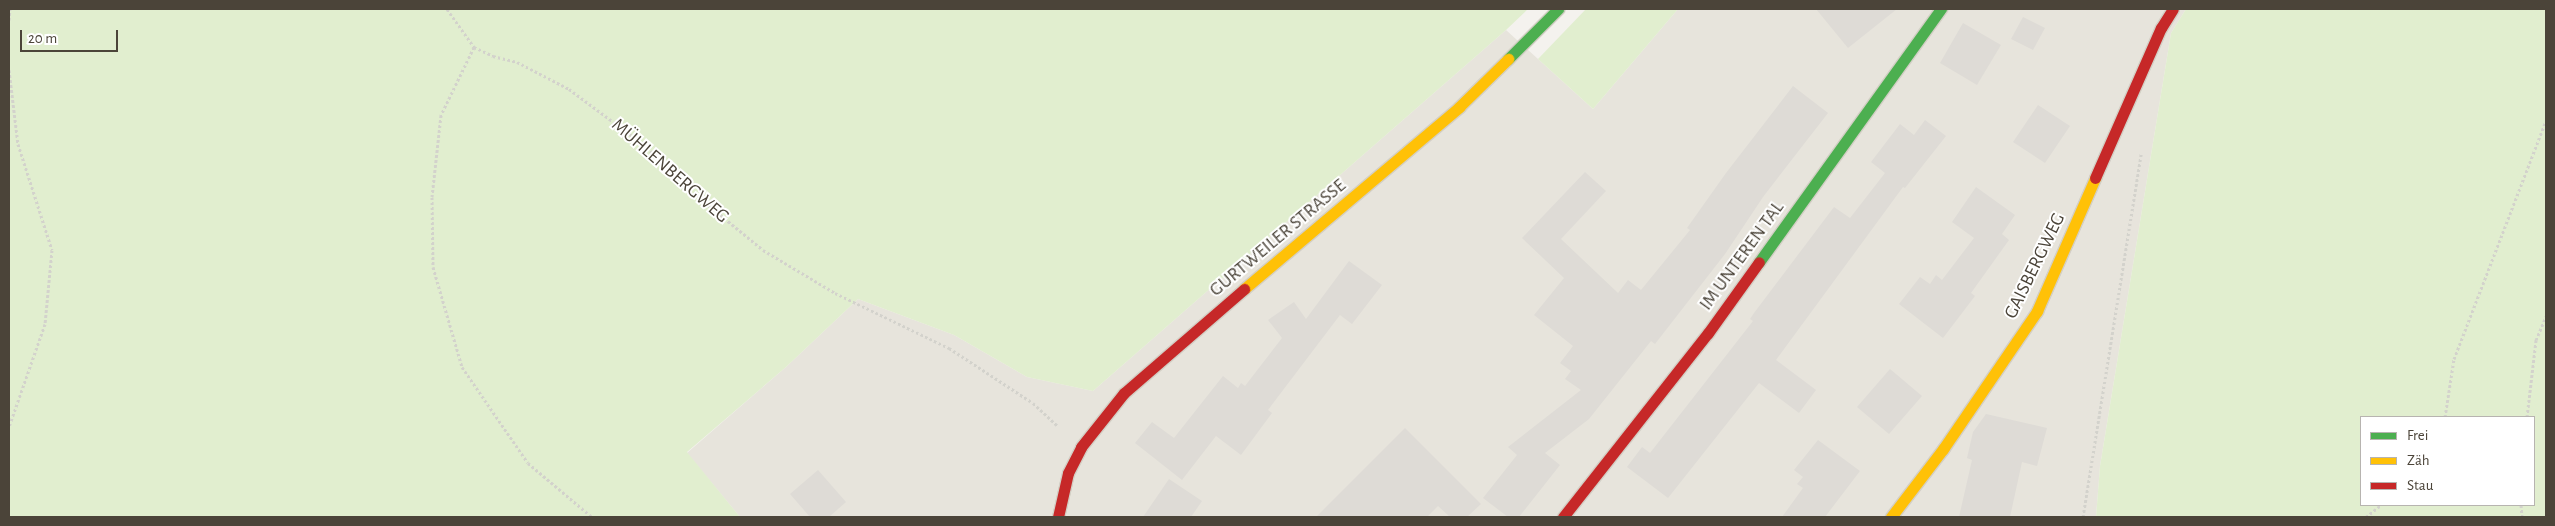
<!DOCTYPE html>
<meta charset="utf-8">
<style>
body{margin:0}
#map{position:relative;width:2555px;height:526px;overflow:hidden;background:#f4f2ee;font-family:"Alegreya Sans",sans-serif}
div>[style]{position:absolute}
.residential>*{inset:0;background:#e7e4dc}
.green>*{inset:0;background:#e1eecf}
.building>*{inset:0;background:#dedbd6}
.path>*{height:3px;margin-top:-1.5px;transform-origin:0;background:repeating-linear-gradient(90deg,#d3d2cc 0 2.5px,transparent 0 5px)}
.roads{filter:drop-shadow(1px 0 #d3cfc5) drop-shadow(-1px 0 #d3cfc5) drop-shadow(0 1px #d3cfc5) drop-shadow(0 -1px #d3cfc5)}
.fast>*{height:11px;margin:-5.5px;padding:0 5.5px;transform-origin:5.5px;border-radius:5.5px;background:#4caf50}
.slow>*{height:11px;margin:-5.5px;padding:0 5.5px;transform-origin:5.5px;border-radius:5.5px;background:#ffc107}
.jam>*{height:11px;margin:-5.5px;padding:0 5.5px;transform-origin:5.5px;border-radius:5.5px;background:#c62828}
span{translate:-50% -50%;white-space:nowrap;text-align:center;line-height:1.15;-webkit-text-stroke:4px #fff;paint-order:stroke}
.street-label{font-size:19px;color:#4b4439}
.frame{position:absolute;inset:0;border:10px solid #4b4439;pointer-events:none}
.legend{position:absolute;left:2360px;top:416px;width:175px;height:90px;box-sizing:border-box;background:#fff;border:1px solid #b7b4b0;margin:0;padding:6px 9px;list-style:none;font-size:15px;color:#4b4439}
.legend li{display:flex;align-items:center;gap:10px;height:25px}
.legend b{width:25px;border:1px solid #b7b4b0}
.scale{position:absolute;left:20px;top:30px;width:98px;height:22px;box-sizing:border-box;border:2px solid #4b4439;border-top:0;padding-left:6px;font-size:15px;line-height:18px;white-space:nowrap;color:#4b4439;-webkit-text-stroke:4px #fff;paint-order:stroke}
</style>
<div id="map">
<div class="residential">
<div style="clip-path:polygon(1678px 9px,2186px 9px,2171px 33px,2100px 466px,2096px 517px,740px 517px,687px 453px,786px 367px,858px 299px,954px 335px,1027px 377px,1093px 391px,1506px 30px,1593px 109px)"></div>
</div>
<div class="green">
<div style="clip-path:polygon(9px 9px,1528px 9px,1506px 30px,1093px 391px,1027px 377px,954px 335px,858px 299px,786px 367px,687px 452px,740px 517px,9px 517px)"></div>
<div style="clip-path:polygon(1586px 9px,1678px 9px,1593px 109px,1538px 59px)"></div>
<div style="clip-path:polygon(evenodd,2186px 9px,2546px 9px,2546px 517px,2096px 517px,2100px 466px,2171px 33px,2186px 9px,2361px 417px,2534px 417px,2534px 505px,2361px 505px,2361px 417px)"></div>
</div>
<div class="building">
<div style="clip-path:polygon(1816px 9px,1897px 9px,1848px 48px)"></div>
<div style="clip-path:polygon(2023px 17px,2045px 28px,2033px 50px,2011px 39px)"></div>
<div style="clip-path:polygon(1963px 23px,2001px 45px,1977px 85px,1940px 63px)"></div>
<div style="clip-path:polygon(1793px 86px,1828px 113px,1763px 197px,1725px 254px,1655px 344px,1651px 341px,1589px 419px,1545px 453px,1560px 465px,1519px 517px,1508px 517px,1483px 498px,1517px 455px,1508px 447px,1581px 390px,1565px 379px,1571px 371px,1560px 363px,1573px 346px,1534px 315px,1564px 278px,1522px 238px,1585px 172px,1606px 191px,1561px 239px,1618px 293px,1628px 280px,1641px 290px,1690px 230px,1687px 228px,1726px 173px)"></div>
<div style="clip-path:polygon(2038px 105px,2070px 126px,2045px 163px,2013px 142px)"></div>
<div style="clip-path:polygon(1925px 120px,1946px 136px,1905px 188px,1903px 187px,1776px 360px,1816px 390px,1799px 413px,1759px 383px,1668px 498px,1627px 467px,1642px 447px,1650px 453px,1753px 321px,1750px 319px,1754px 313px,1834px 207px,1850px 218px,1885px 173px,1871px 162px,1900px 124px,1914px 135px)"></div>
<div style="clip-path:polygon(1976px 187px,2015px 215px,2002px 234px,2009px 240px,1971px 293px,1975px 296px,1943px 338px,1899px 304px,1920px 277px,1930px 284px,1936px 275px,1942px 280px,1974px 238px,1952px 222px)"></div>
<div style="clip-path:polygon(1349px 261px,1382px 285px,1352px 324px,1340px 315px,1268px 410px,1272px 413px,1241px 455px,1216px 436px,1182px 480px,1135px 443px,1152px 422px,1174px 438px,1223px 376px,1238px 388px,1241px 383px,1245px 386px,1282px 338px,1268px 320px,1294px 302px,1306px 319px)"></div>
<div style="clip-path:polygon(1890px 369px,1922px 396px,1889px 434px,1857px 407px)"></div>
<div style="clip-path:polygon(1986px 414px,2047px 428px,2037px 466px,2022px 462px,2010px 517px,1959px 517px,1972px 460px,1967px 458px,1973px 432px)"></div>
<div style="clip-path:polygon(1405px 428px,1481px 504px,1467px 517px,1450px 517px,1438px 506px,1427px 517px,1316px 517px)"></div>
<div style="clip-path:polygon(1818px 440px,1860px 471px,1825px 517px,1782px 517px,1803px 488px,1797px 484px,1803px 477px,1794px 470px)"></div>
<div style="clip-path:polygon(818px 470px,846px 502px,829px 517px,810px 517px,790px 494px)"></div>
<div style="clip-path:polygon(1169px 479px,1202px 501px,1191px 517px,1143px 517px)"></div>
</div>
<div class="path">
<div style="left:447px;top:9px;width:47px;rotate:54.6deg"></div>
<div style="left:9px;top:20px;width:11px;rotate:-85deg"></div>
<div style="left:474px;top:47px;width:21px;rotate:25deg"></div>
<div style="left:493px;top:56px;width:25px;rotate:14deg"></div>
<div style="left:517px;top:62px;width:59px;rotate:27.4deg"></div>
<div style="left:569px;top:89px;width:92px;rotate:36.6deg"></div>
<div style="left:643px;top:144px;width:80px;rotate:43.5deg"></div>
<div style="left:701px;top:199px;width:80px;rotate:39.4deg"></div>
<div style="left:763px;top:250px;width:84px;rotate:30.8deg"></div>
<div style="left:835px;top:293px;width:127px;rotate:25.8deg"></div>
<div style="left:949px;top:348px;width:100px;rotate:33.2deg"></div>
<div style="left:1033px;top:403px;width:34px;rotate:43deg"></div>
<div style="left:474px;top:47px;width:76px;rotate:115.9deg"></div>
<div style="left:441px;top:115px;width:82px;rotate:96.3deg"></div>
<div style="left:432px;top:197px;width:70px;rotate:89.2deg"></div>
<div style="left:433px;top:267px;width:104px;rotate:73.8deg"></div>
<div style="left:462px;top:367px;width:116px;rotate:55.5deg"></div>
<div style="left:528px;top:463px;width:84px;rotate:40.2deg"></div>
<div style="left:9px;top:70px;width:75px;rotate:83.1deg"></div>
<div style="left:18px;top:144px;width:111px;rotate:72.2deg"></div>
<div style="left:52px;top:250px;width:74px;rotate:95.4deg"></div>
<div style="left:45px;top:324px;width:109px;rotate:109.3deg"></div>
<div style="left:2445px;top:417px;width:59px;rotate:-81.2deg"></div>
<div style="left:2454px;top:359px;width:255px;rotate:-68.9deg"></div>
<div style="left:2527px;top:417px;width:78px;rotate:-83.3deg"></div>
<div style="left:2536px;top:340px;width:26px;rotate:-67deg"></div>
<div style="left:2521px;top:505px;width:12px;rotate:85deg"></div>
<div style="left:2083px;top:517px;width:369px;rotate:-80.9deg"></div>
<div style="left:2366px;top:517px;width:19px;rotate:-39deg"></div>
</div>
<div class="roads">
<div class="fast">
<div style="left:1508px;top:59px;width:71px;rotate:-45deg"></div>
<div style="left:1759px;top:262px;width:312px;rotate:-54.3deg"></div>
</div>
<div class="slow">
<div style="left:1244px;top:289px;width:282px;rotate:-40.2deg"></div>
<div style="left:1459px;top:107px;width:69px;rotate:-44.4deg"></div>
<div style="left:1891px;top:517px;width:86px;rotate:-52.6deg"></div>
<div style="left:1943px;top:449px;width:167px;rotate:-55.7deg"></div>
<div style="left:2037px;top:311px;width:145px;rotate:-66.4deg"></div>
</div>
<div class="jam">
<div style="left:2095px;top:178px;width:164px;rotate:-66.3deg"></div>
<div style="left:2161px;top:28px;width:22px;rotate:-58deg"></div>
<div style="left:1058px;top:517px;width:45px;rotate:-77.2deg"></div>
<div style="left:1068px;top:473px;width:29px;rotate:-63deg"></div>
<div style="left:1081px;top:447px;width:69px;rotate:-51.5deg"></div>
<div style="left:1124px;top:393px;width:159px;rotate:-40.9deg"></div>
<div style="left:1563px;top:517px;width:234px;rotate:-51.8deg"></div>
<div style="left:1708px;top:333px;width:87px;rotate:-54.3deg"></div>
</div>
</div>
<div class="street-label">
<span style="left:670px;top:171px;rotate:41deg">MÜHLENBERGWEG</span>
<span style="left:1278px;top:238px;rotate:-40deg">GURTWEILER STRASSE</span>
<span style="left:1742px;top:256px;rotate:-54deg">IM UNTEREN TAL</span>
<span style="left:2035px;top:266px;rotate:-64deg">GAISBERGWEG</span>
</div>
<div class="frame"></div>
<ul class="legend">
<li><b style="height:6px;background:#4caf50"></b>Frei</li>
<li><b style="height:6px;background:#ffc107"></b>Zäh</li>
<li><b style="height:6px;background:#c62828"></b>Stau</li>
</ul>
<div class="scale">20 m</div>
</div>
